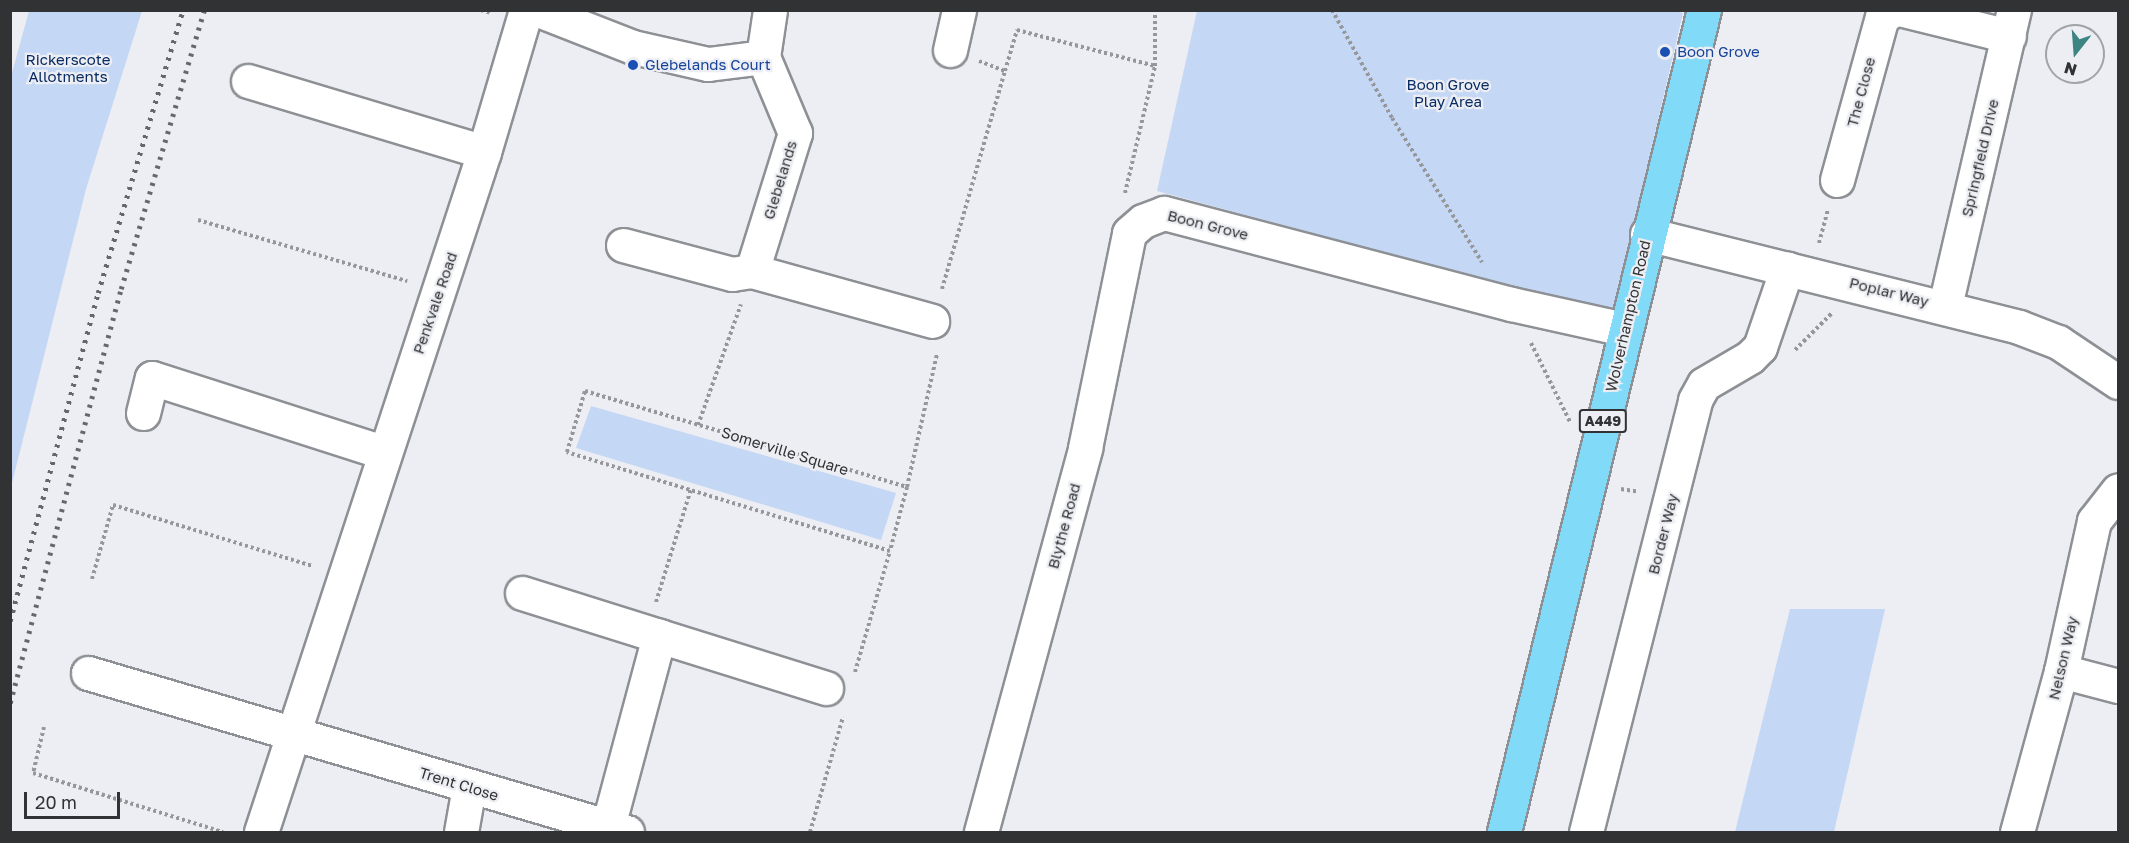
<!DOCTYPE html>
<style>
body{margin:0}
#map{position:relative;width:2129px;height:843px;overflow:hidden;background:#eceef3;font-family:"Golos Text",sans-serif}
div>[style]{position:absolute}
.green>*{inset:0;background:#c4d7f5}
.path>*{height:4px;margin-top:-2px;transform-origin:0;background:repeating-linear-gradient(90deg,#96979b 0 3px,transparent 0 6px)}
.roads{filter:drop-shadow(2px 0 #8d9094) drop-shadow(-2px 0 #8d9094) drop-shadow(0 2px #8d9094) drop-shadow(0 -2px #8d9094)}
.minor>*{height:33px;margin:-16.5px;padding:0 16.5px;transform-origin:16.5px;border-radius:16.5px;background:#fff}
.highway>*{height:33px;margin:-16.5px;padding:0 16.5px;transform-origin:16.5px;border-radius:16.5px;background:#81daf7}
.rail>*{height:4.5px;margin-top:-2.25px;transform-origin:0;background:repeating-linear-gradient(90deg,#65676a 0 3px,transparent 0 9px)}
.dots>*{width:16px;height:16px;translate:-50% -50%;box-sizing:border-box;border:3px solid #eceef3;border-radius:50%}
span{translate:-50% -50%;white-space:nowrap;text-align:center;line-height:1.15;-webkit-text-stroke:4.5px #eceef3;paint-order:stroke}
.shield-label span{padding:2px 4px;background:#eceef3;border:2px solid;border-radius:4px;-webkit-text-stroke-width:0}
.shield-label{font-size:14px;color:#313234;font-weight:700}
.transit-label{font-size:15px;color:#164399}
.left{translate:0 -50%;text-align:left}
.park-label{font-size:15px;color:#082b63}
.street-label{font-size:15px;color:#313234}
.frame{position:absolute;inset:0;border:12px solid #313234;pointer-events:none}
.north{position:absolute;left:2045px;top:24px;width:60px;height:60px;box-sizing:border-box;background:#eceef3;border:2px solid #a1a3a7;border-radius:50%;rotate:197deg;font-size:16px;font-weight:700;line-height:24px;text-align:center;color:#313234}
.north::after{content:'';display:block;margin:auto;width:21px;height:27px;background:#3d8582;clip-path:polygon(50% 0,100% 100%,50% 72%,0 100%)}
.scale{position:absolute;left:24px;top:792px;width:96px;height:27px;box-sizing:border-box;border:3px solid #313234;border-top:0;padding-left:8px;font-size:18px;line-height:21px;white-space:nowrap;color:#313234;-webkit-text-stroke:4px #eceef3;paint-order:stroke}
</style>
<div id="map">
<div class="green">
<div style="clip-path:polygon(1672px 10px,1683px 13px,1613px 314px,1157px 191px,1197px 11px)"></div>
<div style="clip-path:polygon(29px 11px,142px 11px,86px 189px,11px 487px,10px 80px)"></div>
<div style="clip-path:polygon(591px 406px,896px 493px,881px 540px,576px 448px)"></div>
<div style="clip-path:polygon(1790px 609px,1885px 609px,1834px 832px,1735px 832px)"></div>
</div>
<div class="path">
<div style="left:481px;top:10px;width:10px;rotate:17deg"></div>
<div style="left:1332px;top:10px;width:124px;rotate:60.9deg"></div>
<div style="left:1392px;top:118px;width:170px;rotate:58deg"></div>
<div style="left:979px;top:61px;width:28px;rotate:21deg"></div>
<div style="left:1005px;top:71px;width:43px;rotate:-73.7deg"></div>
<div style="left:1017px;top:30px;width:143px;rotate:14.6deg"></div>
<div style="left:1125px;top:193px;width:130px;rotate:-76.7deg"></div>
<div style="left:1155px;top:66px;width:56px;rotate:-90deg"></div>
<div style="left:198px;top:220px;width:218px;rotate:16.3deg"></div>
<div style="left:1819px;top:243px;width:34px;rotate:-75deg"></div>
<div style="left:942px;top:289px;width:227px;rotate:-73.9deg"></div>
<div style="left:1531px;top:343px;width:88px;rotate:63.7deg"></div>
<div style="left:1795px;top:350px;width:52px;rotate:-45deg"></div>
<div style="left:585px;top:391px;width:336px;rotate:16.6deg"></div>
<div style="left:907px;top:487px;width:66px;rotate:104.9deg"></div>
<div style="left:890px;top:551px;width:338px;rotate:-163deg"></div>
<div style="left:567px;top:452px;width:64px;rotate:-73.6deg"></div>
<div style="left:698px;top:425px;width:128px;rotate:-70.4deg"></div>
<div style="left:907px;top:487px;width:136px;rotate:-77.3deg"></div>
<div style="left:1621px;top:489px;width:18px;rotate:9deg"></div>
<div style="left:92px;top:579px;width:77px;rotate:-74.2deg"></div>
<div style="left:113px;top:505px;width:209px;rotate:17deg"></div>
<div style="left:656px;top:602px;width:118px;rotate:-72.8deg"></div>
<div style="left:855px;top:672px;width:126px;rotate:-73.9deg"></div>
<div style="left:44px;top:727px;width:47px;rotate:103.4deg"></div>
<div style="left:33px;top:773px;width:199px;rotate:17.3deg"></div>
<div style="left:810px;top:832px;width:120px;rotate:-74deg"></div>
</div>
<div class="roads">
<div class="minor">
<div style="left:538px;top:10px;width:102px;rotate:21.3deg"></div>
<div style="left:633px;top:47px;width:77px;rotate:12.8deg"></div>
<div style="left:708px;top:64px;width:55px;rotate:-7.3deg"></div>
<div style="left:763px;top:57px;width:48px;rotate:-81.5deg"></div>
<div style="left:1903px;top:10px;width:109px;rotate:13.8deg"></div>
<div style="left:950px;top:50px;width:41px;rotate:-77.3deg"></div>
<div style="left:248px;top:81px;width:246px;rotate:16.7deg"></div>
<div style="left:1837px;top:180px;width:169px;rotate:-74.6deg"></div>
<div style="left:1882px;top:17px;width:13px;rotate:-32deg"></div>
<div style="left:1647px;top:234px;width:383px;rotate:14deg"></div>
<div style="left:2019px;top:327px;width:42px;rotate:21deg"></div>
<div style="left:2058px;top:342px;width:72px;rotate:33.7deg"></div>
<div style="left:623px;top:245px;width:113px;rotate:14.9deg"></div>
<div style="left:732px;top:274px;width:20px;rotate:-9deg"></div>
<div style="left:752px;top:271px;width:187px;rotate:15.5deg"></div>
<div style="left:752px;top:271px;width:145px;rotate:-72.7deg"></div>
<div style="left:795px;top:133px;width:82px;rotate:-112.8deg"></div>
<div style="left:1945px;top:306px;width:304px;rotate:-76.9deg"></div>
<div style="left:143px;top:413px;width:36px;rotate:-76deg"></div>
<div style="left:152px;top:378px;width:243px;rotate:17.8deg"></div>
<div style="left:522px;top:593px;width:144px;rotate:17.4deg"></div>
<div style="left:659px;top:636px;width:198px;rotate:105deg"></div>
<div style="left:659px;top:636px;width:175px;rotate:17.3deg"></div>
<div style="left:2061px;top:671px;width:59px;rotate:14.7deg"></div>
<div style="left:88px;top:673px;width:562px;rotate:16.44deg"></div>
<div style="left:261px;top:832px;width:716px;rotate:-71.84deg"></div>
<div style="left:484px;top:152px;width:148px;rotate:-73.5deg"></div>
<div style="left:461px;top:832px;width:46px;rotate:-79.9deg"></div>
<div style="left:981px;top:832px;width:398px;rotate:-74.8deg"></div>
<div style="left:1085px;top:448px;width:219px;rotate:-78.4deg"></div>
<div style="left:1129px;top:233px;width:18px;rotate:-41deg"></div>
<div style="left:1143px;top:221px;width:22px;rotate:-21deg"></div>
<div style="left:1164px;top:213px;width:359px;rotate:14.7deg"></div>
<div style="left:1511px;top:304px;width:116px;rotate:12.5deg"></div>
<div style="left:1586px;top:832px;width:446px;rotate:-75.8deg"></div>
<div style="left:1695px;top:400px;width:18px;rotate:-61deg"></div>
<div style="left:1704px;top:384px;width:53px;rotate:-30.4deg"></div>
<div style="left:1750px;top:357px;width:14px;rotate:-45deg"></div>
<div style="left:1760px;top:347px;width:83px;rotate:-71.1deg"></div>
<div style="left:2017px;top:832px;width:167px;rotate:-74.7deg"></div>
<div style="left:2061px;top:671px;width:154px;rotate:-77.6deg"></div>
<div style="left:2094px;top:521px;width:39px;rotate:-52deg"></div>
</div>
<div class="highway">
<div style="left:1504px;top:832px;width:846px;rotate:-76.33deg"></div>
</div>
</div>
<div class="rail">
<div style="left:10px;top:621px;width:340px;rotate:-75deg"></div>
<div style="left:98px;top:293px;width:295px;rotate:-73.3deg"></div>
<div style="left:10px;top:703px;width:429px;rotate:-75deg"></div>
<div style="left:121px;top:289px;width:291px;rotate:-73.4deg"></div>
</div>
<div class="dots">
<div style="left:1665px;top:52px;background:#1a4fb4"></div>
<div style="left:633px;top:65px;background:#1a4fb4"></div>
</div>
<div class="shield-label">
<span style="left:1603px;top:421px">A449</span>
</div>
<div class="transit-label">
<span class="left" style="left:1677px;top:52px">Boon Grove</span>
<span class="left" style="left:645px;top:65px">Glebelands Court</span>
</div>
<div class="park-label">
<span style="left:68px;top:68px">Rickerscote<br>Allotments</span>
<span style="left:1448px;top:93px">Boon Grove<br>Play Area</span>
</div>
<div class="street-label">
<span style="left:1861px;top:92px;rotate:-75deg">The Close</span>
<span style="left:1980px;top:158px;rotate:-77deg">Springfield Drive</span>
<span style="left:780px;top:180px;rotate:-73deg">Glebelands</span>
<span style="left:1208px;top:225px;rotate:14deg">Boon Grove</span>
<span style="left:1889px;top:292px;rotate:14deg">Poplar Way</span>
<span style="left:435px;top:303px;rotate:-71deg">Penkvale Road</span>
<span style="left:1628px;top:316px;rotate:-77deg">Wolverhampton Road</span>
<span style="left:785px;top:451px;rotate:17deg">Somerville Square</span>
<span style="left:1064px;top:526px;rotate:-75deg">Blythe Road</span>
<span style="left:1663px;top:534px;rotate:-76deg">Border Way</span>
<span style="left:2063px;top:658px;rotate:-77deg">Nelson Way</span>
<span style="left:459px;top:784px;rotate:17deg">Trent Close</span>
</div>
<div class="frame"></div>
<div class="north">N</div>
<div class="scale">20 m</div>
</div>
